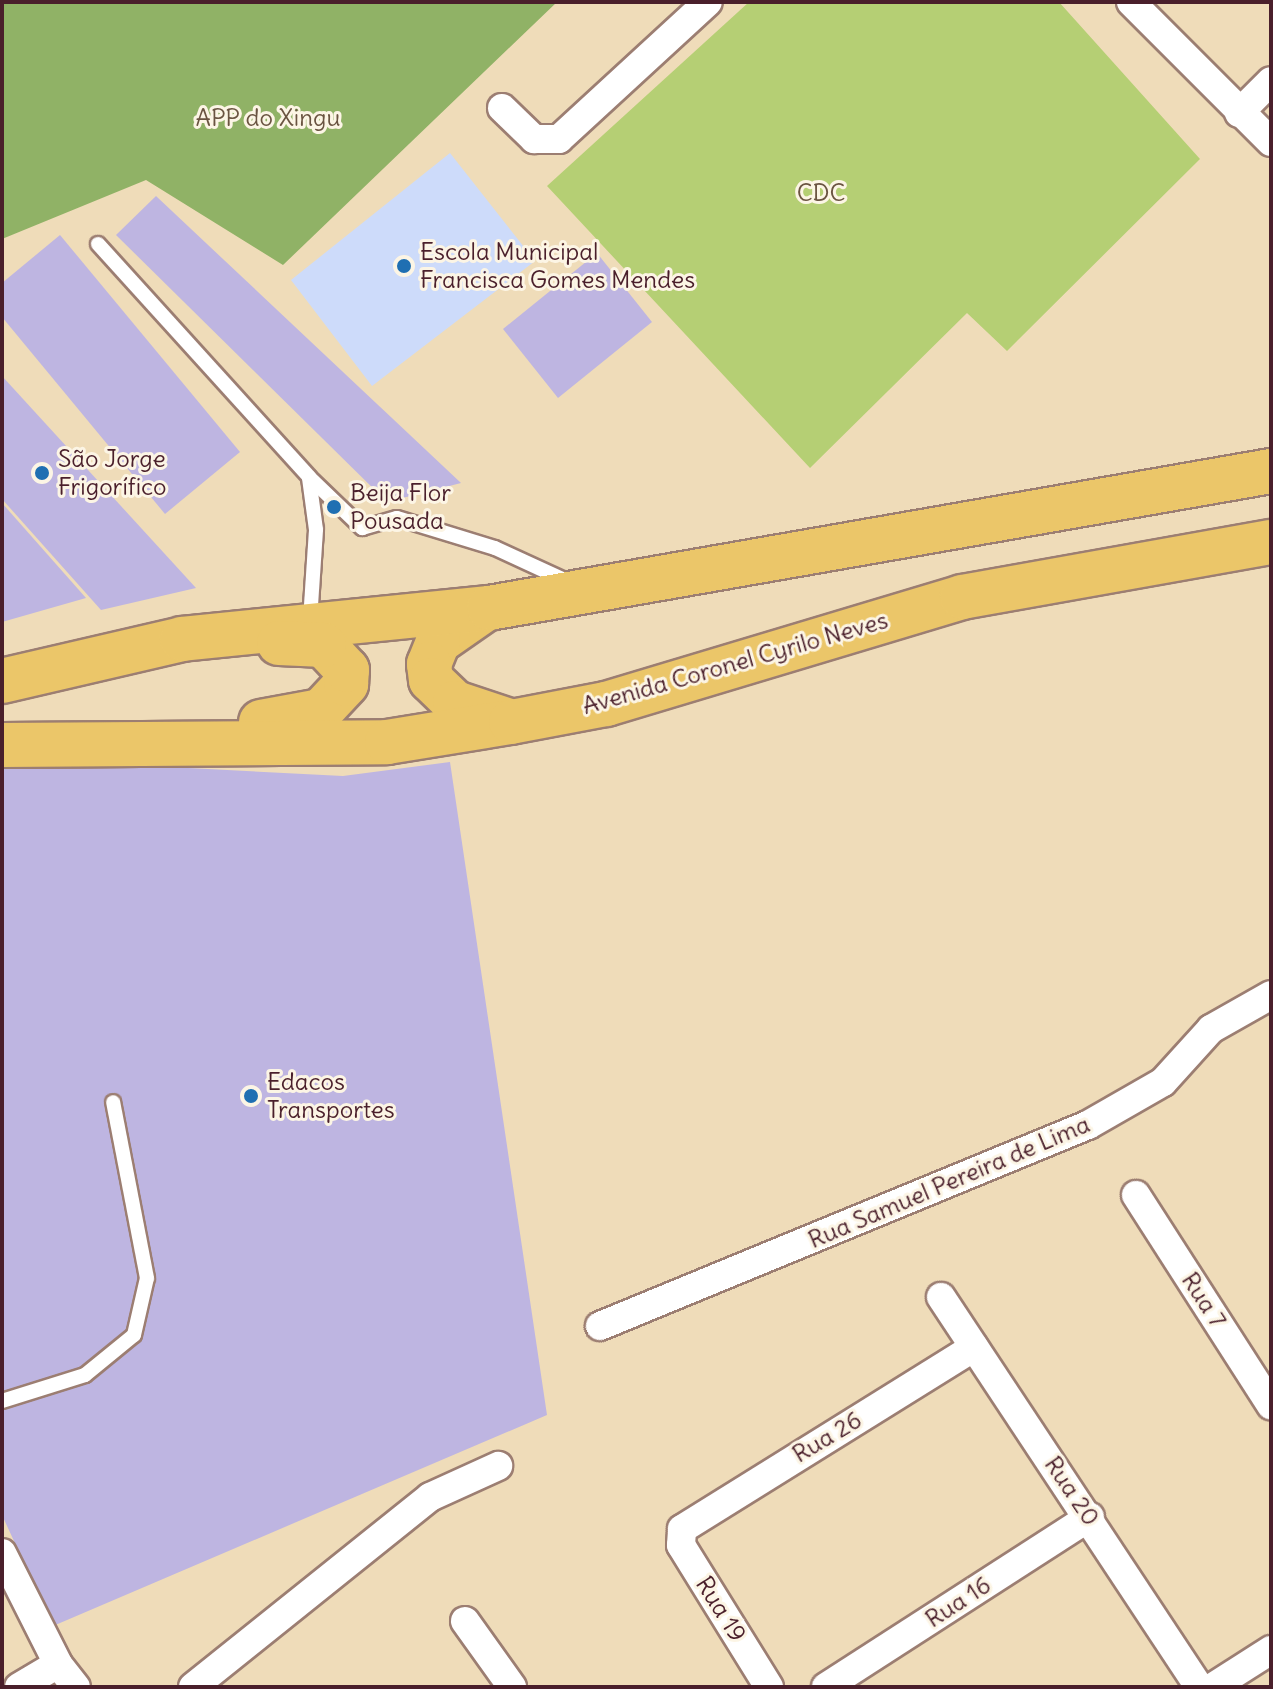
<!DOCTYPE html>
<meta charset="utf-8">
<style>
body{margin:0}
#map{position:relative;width:1273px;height:1689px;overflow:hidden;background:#efdcb9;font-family:Delius,sans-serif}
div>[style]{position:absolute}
.built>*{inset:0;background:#cddbfa}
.green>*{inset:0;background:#b5cf74}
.forest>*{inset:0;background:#90b266}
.building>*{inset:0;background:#beb5e1}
.roads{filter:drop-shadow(2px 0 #9c7e72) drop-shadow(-2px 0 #9c7e72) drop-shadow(0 2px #9c7e72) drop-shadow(0 -2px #9c7e72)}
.service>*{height:14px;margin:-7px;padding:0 7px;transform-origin:7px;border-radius:7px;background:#fff}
.minor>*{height:28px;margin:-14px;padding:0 14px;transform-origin:14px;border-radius:14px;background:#fff}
.trunk>*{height:44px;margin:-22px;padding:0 22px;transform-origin:22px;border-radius:22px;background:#ebc669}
.dots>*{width:22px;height:22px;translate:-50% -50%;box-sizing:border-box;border:4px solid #fcf5e5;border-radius:50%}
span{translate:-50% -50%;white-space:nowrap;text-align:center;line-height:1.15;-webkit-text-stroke:6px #fcf5e5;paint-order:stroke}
.park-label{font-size:24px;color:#6a5441}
.poi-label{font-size:24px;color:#4a1f2b}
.left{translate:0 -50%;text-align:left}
.street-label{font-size:24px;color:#4a1f2b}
.frame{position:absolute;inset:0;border:4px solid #4a1f2b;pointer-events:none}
</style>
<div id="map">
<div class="built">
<div style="clip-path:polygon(450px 153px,535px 261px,372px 386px,291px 280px)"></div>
</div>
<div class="green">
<div style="clip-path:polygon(749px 2px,1059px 2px,1200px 159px,1007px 351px,967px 313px,810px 468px,547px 186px)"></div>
</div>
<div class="forest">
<div style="clip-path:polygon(2px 2px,557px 2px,283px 265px,146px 180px,2px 239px)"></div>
</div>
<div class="building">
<div style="clip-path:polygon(156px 196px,461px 483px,387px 502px,116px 235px)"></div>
<div style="clip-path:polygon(60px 235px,240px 452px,165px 514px,2px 317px,2px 283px)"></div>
<div style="clip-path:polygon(597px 253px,652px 322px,558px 398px,503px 329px)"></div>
<div style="clip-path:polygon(2px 376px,196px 588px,101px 610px,2px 499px)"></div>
<div style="clip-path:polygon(2px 503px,86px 598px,2px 622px)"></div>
<div style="clip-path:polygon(73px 762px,343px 776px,450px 762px,547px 1415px,53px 1626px,2px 1515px,2px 768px)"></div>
</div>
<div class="roads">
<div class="service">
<div style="left:98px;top:244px;width:314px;rotate:47.8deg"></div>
<div style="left:309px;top:477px;width:74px;rotate:43.9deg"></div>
<div style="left:362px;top:528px;width:36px;rotate:-16deg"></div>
<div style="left:397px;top:518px;width:102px;rotate:17deg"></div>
<div style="left:495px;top:548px;width:81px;rotate:24.7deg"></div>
<div style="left:309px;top:478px;width:52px;rotate:82.3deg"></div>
<div style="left:316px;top:530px;width:90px;rotate:93.8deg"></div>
<div style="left:2px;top:1401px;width:87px;rotate:-17.4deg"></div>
<div style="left:85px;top:1375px;width:63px;rotate:-39.2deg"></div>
<div style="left:134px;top:1335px;width:58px;rotate:-77.2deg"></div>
<div style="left:147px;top:1278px;width:179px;rotate:-100.9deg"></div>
</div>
<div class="minor">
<div style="left:1131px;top:2px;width:198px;rotate:45deg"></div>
<div style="left:502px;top:108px;width:45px;rotate:44.1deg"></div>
<div style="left:534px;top:139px;width:25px"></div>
<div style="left:559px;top:139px;width:202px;rotate:-42.6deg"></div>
<div style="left:1239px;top:113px;width:45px;rotate:-45deg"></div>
<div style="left:1136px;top:1195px;width:250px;rotate:57.3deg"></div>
<div style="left:941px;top:1297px;width:468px;rotate:56.5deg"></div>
<div style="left:600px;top:1326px;width:528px;rotate:-22.39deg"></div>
<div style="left:1088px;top:1125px;width:86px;rotate:-29.8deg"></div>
<div style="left:1163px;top:1082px;width:72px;rotate:-47.8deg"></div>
<div style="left:1211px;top:1029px;width:69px;rotate:-29.5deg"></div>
<div style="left:2px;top:1553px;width:124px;rotate:63.2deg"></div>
<div style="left:58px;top:1664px;width:29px;rotate:52deg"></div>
<div style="left:465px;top:1621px;width:81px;rotate:54.5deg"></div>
<div style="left:19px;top:1687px;width:45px;rotate:-30.5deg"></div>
<div style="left:193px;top:1687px;width:304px;rotate:-38.7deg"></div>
<div style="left:430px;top:1497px;width:75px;rotate:-24.5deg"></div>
<div style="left:769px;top:1687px;width:167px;rotate:-121.8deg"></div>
<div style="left:681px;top:1545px;width:16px;rotate:-86deg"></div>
<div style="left:682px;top:1529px;width:344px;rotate:-31.9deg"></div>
<div style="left:826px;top:1687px;width:314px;rotate:-32.8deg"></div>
<div style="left:1213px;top:1687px;width:69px;rotate:-32.5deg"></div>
</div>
<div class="trunk">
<div style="left:484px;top:610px;width:56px;rotate:145.2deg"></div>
<div style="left:438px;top:642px;width:24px;rotate:112deg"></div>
<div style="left:429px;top:664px;width:16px;rotate:83deg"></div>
<div style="left:431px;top:680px;width:33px;rotate:44deg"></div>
<div style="left:455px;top:703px;width:57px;rotate:18.4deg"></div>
<div style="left:2px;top:681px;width:185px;rotate:-13.1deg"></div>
<div style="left:182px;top:639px;width:309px;rotate:-5.8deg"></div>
<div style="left:489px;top:608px;width:794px;rotate:-9.94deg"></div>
<div style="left:261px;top:722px;width:61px;rotate:-10.4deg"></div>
<div style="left:321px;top:711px;width:37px;rotate:-47deg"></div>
<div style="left:346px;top:684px;width:14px;rotate:-86deg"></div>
<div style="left:347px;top:670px;width:34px;rotate:-133deg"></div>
<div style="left:324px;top:645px;width:45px;rotate:-177.5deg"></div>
<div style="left:2px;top:745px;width:385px;rotate:-0.4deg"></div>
<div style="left:387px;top:742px;width:126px;rotate:-9.2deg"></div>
<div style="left:511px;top:722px;width:97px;rotate:-10.7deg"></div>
<div style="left:606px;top:704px;width:372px;rotate:-16.7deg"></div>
<div style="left:962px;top:597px;width:314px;rotate:-10.1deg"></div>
</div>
</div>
<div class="dots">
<div style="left:404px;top:266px;background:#1f6fb2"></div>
<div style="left:42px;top:473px;background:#1f6fb2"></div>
<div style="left:334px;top:507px;background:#1f6fb2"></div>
<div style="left:251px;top:1096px;background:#1f6fb2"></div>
</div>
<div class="park-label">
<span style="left:268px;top:118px">APP do Xingu</span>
<span style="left:821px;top:193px">CDC</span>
</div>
<div class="poi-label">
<span class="left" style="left:420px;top:266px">Escola Municipal<br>Francisca Gomes Mendes</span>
<span class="left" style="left:58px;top:473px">São Jorge<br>Frigorífico</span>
<span class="left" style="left:350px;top:507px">Beija Flor<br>Pousada</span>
<span class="left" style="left:267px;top:1096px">Edacos<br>Transportes</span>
</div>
<div class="street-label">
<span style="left:735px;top:663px;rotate:-16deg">Avenida Coronel Cyrilo Neves</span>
<span style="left:949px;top:1182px;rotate:-23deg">Rua Samuel Pereira de Lima</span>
<span style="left:1204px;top:1300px;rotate:57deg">Rua 7</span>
<span style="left:827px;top:1437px;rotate:-31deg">Rua 26</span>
<span style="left:1072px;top:1491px;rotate:56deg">Rua 20</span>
<span style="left:958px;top:1602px;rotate:-33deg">Rua 16</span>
<span style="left:721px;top:1609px;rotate:58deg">Rua 19</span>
</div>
<div class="frame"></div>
</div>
